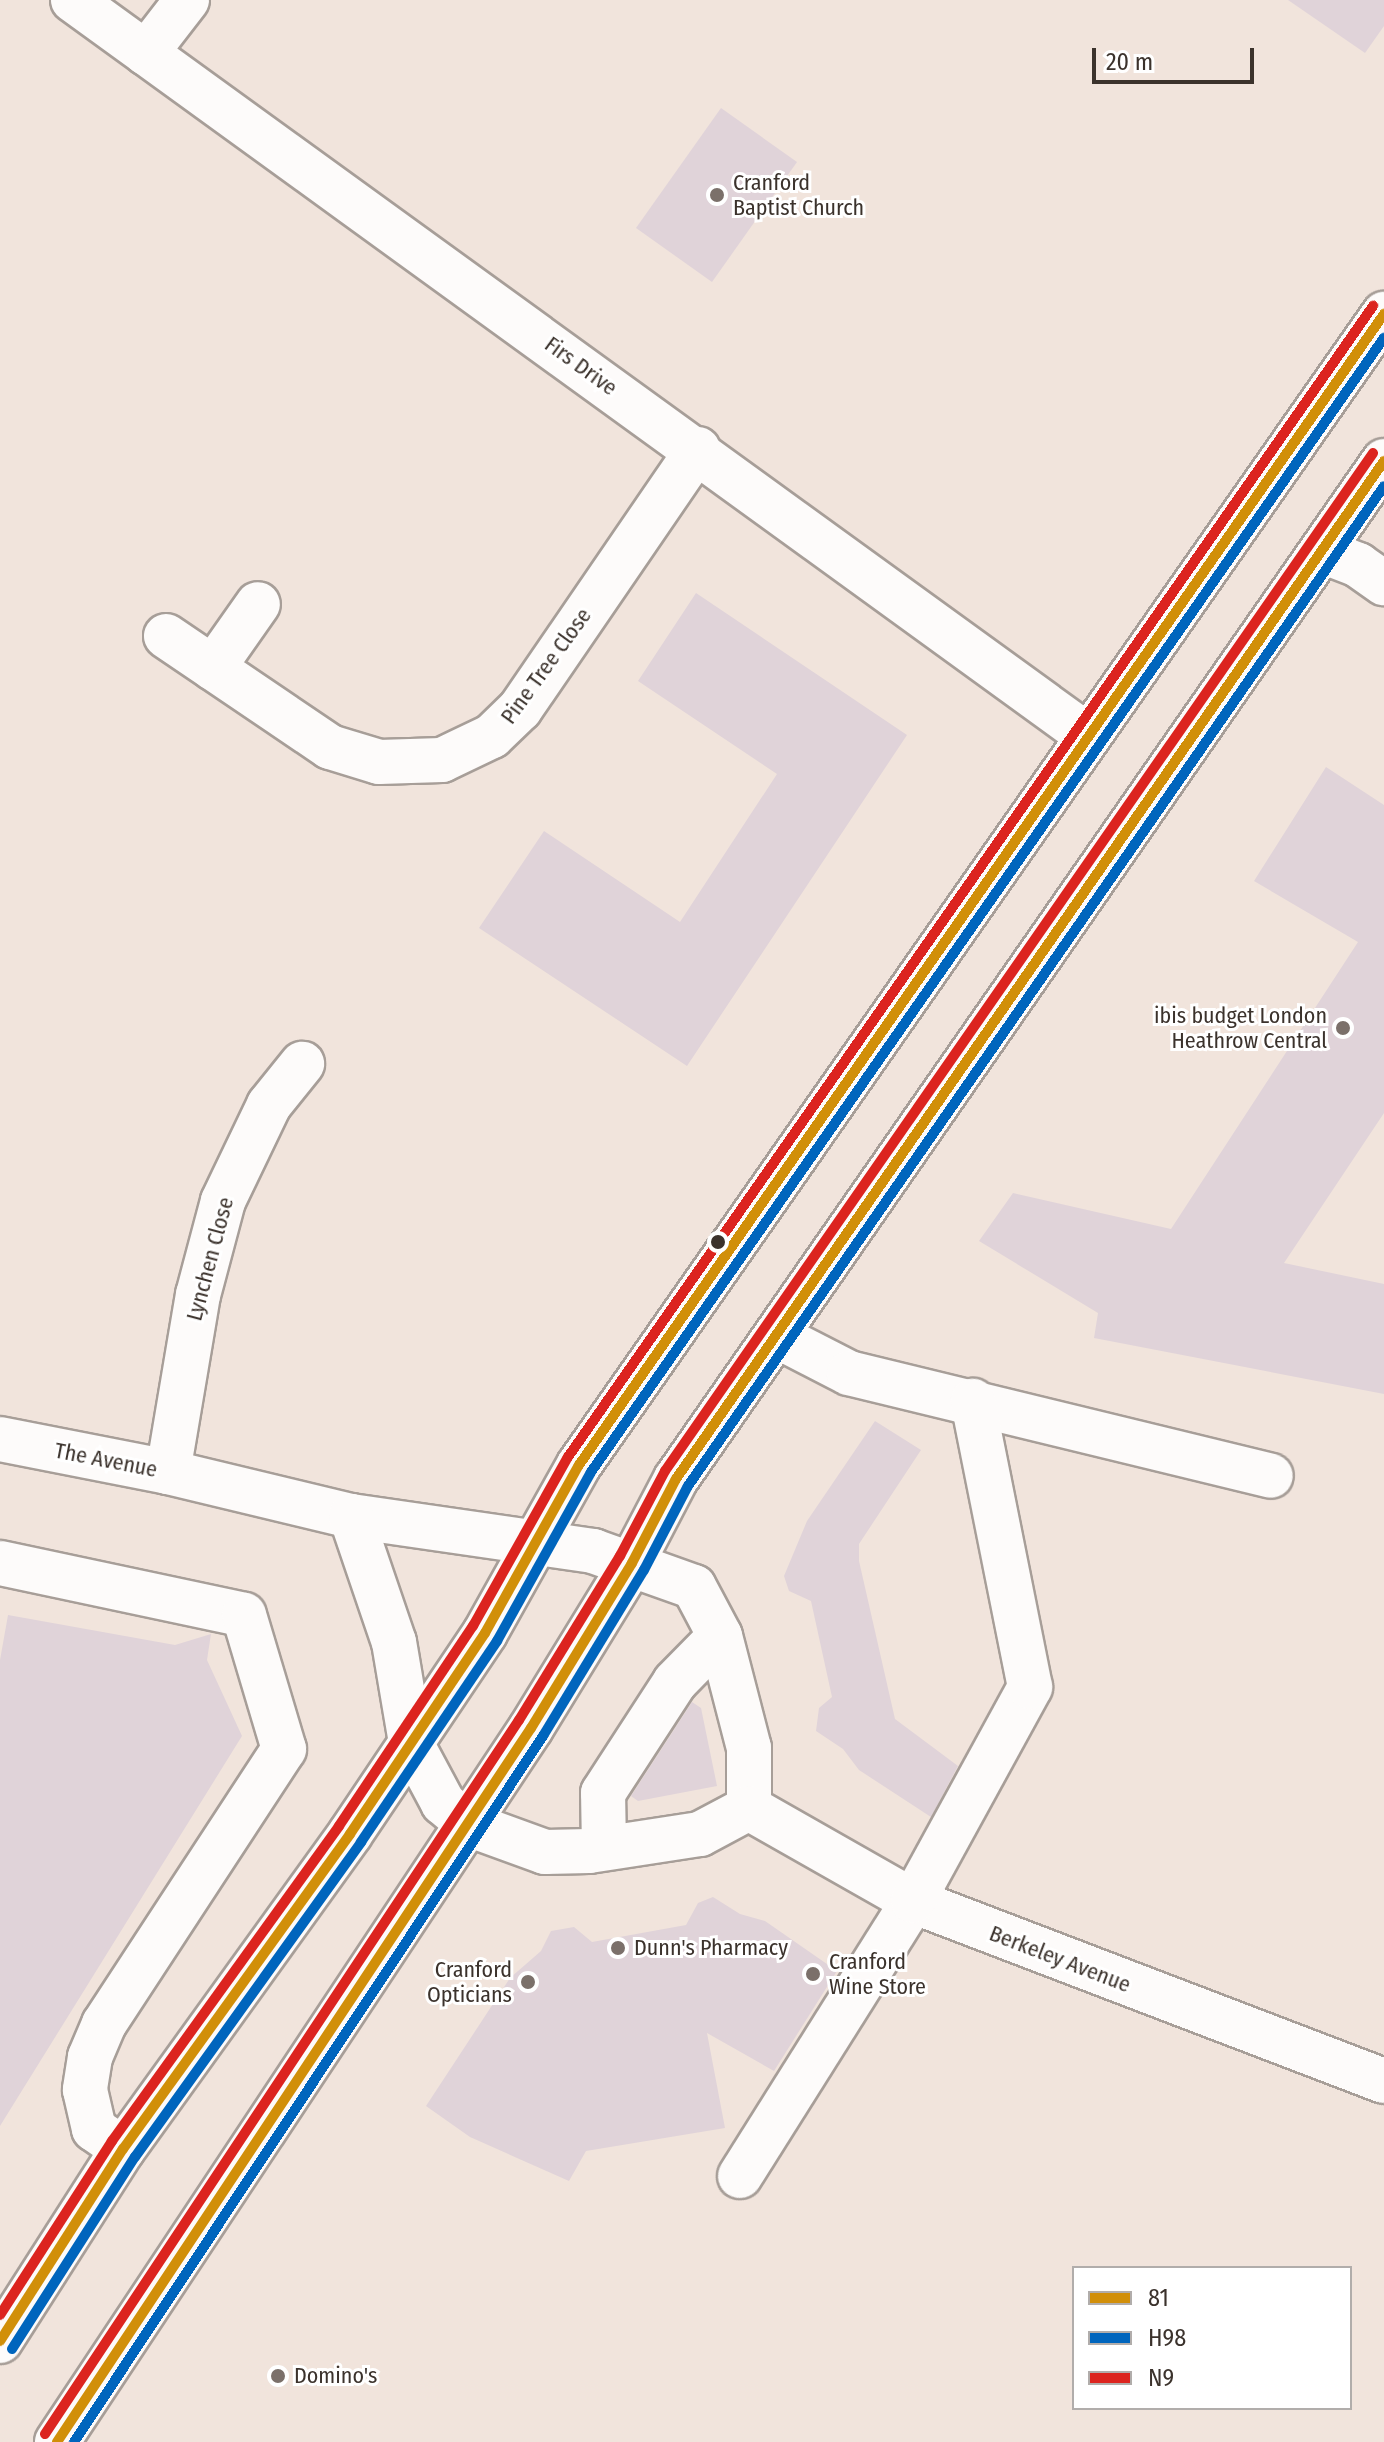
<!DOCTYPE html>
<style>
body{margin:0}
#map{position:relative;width:1384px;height:2442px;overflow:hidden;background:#f1e4dc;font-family:"Fira Sans Condensed",sans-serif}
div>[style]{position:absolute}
.building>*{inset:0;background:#e0d3d9}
.roads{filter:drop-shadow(2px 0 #a79e98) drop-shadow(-2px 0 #a79e98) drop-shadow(0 2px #a79e98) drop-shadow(0 -2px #a79e98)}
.minor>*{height:44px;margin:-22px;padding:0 22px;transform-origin:22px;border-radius:22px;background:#fdfbfa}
.highway>*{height:44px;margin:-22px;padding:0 22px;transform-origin:22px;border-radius:22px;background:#fdfbfa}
.bus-1>*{height:10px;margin:-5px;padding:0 5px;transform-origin:5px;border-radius:5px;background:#d18f09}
.bus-2>*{height:10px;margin:-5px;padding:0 5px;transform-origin:5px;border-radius:5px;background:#0065bd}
.bus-3>*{height:10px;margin:-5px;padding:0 5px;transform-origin:5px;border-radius:5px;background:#dc241f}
.dots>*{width:22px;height:22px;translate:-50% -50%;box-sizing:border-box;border:4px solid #fff;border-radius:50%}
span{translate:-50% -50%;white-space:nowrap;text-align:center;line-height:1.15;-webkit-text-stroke:6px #fff;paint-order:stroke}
.poi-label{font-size:22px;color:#3b322c}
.left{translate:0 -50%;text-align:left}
.right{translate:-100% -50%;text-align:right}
.street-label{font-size:22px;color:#3b322c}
.legend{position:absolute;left:1072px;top:2266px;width:280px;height:144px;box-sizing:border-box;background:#fff;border:2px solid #b1adab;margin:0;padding:10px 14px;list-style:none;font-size:24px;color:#3b322c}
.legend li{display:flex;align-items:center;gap:16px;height:40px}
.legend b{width:40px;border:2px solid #b1adab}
.scale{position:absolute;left:1092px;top:48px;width:162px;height:36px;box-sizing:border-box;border:4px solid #3b322c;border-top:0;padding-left:10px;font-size:24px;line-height:28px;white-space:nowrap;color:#3b322c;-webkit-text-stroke:6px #fff;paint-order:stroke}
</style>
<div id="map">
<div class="building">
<div style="clip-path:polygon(1288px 0,1384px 0,1384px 26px,1365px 53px)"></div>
<div style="clip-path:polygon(721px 108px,797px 162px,712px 282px,636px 228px)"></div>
<div style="clip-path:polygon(696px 593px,907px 735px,687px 1066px,479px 928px,544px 831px,680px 922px,777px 774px,638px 681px)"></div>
<div style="clip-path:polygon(1326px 767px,1384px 805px,1384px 1113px,1284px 1263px,1384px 1284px,1384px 1394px,1094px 1338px,1098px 1313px,979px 1241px,1013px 1193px,1171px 1229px,1358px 942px,1254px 881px)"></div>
<div style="clip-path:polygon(875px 1421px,921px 1450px,859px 1544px,859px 1561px,895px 1719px,958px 1766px,931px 1817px,859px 1770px,843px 1749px,816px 1731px,819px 1708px,832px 1697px,811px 1601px,789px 1591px,784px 1576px,807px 1521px)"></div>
<div style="clip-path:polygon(8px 1615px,175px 1645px,211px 1634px,207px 1660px,242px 1736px,0 2126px,0 1660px)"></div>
<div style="clip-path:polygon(692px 1702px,701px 1708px,717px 1786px,638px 1801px,631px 1796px)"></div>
<div style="clip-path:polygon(713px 1897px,740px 1914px,765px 1921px,837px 1971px,774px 2071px,707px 2033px,725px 2128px,586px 2151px,569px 2181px,470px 2137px,426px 2106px,510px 1978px,541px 1951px,551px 1931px,574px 1927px,592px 1942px,686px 1925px,698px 1903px)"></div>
</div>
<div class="roads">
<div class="minor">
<div style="left:73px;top:0;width:1252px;rotate:35.94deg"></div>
<div style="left:146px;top:53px;width:67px;rotate:-52.3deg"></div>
<div style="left:1322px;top:551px;width:39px;rotate:21deg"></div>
<div style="left:1358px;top:565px;width:32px;rotate:35deg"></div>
<div style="left:166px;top:636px;width:198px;rotate:34.1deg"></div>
<div style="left:330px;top:747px;width:51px;rotate:17deg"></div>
<div style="left:379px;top:762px;width:63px;rotate:-1.8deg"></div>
<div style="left:442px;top:760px;width:55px;rotate:-25.6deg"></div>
<div style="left:492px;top:736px;width:39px;rotate:-44deg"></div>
<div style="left:520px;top:709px;width:315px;rotate:-55.6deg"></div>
<div style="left:213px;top:668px;width:78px;rotate:-54.9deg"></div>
<div style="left:777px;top:1336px;width:81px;rotate:27.2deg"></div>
<div style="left:849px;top:1373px;width:434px;rotate:13.7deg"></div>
<div style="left:0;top:1439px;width:171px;rotate:11.1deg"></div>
<div style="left:168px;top:1472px;width:188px;rotate:13.5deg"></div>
<div style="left:351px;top:1516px;width:245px;rotate:8.2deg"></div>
<div style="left:593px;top:1551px;width:107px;rotate:19.6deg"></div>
<div style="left:694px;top:1587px;width:55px;rotate:62deg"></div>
<div style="left:720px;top:1636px;width:116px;rotate:75.5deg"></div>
<div style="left:749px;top:1748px;width:60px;rotate:90deg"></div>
<div style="left:168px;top:1472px;width:180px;rotate:-80.4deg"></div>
<div style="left:198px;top:1295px;width:97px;rotate:-75.1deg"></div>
<div style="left:223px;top:1201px;width:106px;rotate:-64.4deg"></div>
<div style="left:269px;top:1105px;width:53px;rotate:-51.2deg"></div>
<div style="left:351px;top:1516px;width:133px;rotate:71.2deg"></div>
<div style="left:394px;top:1642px;width:102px;rotate:80.4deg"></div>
<div style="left:411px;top:1743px;width:68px;rotate:61.9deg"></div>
<div style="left:443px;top:1803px;width:33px;rotate:40deg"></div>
<div style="left:468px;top:1824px;width:82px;rotate:20deg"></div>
<div style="left:545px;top:1852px;width:44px;rotate:-1.3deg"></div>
<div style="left:589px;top:1851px;width:112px;rotate:-8.7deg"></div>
<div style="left:700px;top:1834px;width:55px;rotate:-28deg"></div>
<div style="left:0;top:1563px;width:249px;rotate:12deg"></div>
<div style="left:244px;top:1615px;width:140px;rotate:73.4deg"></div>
<div style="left:284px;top:1749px;width:329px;rotate:123.2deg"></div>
<div style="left:104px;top:2024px;width:36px;rotate:113deg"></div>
<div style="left:90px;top:2057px;width:33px;rotate:99deg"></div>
<div style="left:85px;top:2090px;width:40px;rotate:77deg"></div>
<div style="left:94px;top:2129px;width:35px;rotate:35deg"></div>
<div style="left:749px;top:1808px;width:189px;rotate:29.6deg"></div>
<div style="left:913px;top:1901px;width:504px;rotate:20.92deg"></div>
<div style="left:604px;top:1848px;width:55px;rotate:-91deg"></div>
<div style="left:603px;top:1793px;width:132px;rotate:-57deg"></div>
<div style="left:675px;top:1682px;width:64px;rotate:-45.6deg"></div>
<div style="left:740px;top:2176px;width:325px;rotate:-57.8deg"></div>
<div style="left:913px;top:1901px;width:244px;rotate:-61.3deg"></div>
<div style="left:1030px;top:1687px;width:292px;rotate:-101.3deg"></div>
</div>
<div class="highway">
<div style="left:0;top:2341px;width:228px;rotate:-57.4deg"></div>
<div style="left:123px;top:2149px;width:388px;rotate:-54.2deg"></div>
<div style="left:350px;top:1834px;width:242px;rotate:-56.1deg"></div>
<div style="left:485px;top:1633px;width:193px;rotate:-60.8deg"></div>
<div style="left:579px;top:1465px;width:1405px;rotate:-55.03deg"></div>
<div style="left:57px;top:2442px;width:857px;rotate:-56.42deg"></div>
<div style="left:531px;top:1728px;width:193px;rotate:-58.5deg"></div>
<div style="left:632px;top:1563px;width:95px;rotate:-62.4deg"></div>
<div style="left:676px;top:1479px;width:1240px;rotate:-55.18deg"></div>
</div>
</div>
<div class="bus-1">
<div style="left:0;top:2341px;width:228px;rotate:-57.4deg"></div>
<div style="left:123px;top:2149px;width:388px;rotate:-54.2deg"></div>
<div style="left:350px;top:1834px;width:242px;rotate:-56.1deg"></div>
<div style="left:485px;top:1633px;width:193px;rotate:-60.8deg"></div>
<div style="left:579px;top:1465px;width:1405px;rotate:-55.03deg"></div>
<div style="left:57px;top:2442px;width:857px;rotate:-56.42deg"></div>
<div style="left:531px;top:1728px;width:193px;rotate:-58.5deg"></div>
<div style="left:632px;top:1563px;width:95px;rotate:-62.4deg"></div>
<div style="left:676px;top:1479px;width:1240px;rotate:-55.18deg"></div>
</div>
<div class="bus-2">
<div style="left:12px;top:2349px;width:228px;rotate:-57.4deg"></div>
<div style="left:135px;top:2157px;width:388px;rotate:-54.3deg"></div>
<div style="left:361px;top:1842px;width:243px;rotate:-55.9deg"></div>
<div style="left:497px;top:1641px;width:193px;rotate:-60.9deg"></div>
<div style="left:591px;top:1472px;width:1384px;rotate:-55.04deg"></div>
<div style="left:74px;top:2442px;width:848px;rotate:-56.4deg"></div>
<div style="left:543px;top:1736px;width:194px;rotate:-58.7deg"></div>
<div style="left:644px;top:1570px;width:95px;rotate:-62.4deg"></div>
<div style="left:688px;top:1486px;width:1218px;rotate:-55.16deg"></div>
</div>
<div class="bus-3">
<div style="left:0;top:2315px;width:207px;rotate:-57.2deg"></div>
<div style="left:112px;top:2141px;width:388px;rotate:-54.2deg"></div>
<div style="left:339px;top:1826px;width:241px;rotate:-56.2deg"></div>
<div style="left:473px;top:1626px;width:194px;rotate:-60.7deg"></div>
<div style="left:568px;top:1457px;width:1405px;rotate:-55.03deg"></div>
<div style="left:45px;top:2434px;width:857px;rotate:-56.42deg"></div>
<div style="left:519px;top:1720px;width:193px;rotate:-58.4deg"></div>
<div style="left:620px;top:1556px;width:96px;rotate:-62.1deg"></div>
<div style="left:665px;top:1471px;width:1240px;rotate:-55.18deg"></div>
</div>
<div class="dots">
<div style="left:717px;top:195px;background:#7b706a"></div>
<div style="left:1343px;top:1028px;background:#7b706a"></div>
<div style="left:718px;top:1242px;background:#3b322c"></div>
<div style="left:618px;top:1948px;background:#7b706a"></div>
<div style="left:813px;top:1974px;background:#7b706a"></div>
<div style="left:528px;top:1982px;background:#7b706a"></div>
<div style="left:278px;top:2376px;background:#7b706a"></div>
</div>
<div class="poi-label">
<span class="left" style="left:733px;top:195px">Cranford<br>Baptist Church</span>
<span class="right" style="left:1327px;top:1028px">ibis budget London<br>Heathrow Central</span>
<span class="left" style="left:634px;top:1948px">Dunn's Pharmacy</span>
<span class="left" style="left:829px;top:1974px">Cranford<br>Wine Store</span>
<span class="right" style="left:512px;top:1982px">Cranford<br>Opticians</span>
<span class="left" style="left:294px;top:2376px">Domino's</span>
</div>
<div class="street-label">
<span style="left:581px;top:366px;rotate:36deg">Firs Drive</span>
<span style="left:546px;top:666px;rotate:-54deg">Pine Tree Close</span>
<span style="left:210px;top:1259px;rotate:-75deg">Lynchen Close</span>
<span style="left:106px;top:1460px;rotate:11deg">The Avenue</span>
<span style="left:1060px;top:1959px;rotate:21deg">Berkeley Avenue</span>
</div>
<ul class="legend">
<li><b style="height:10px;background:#d18f09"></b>81</li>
<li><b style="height:10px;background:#0065bd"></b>H98</li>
<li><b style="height:10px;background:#dc241f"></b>N9</li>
</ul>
<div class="scale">20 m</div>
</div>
